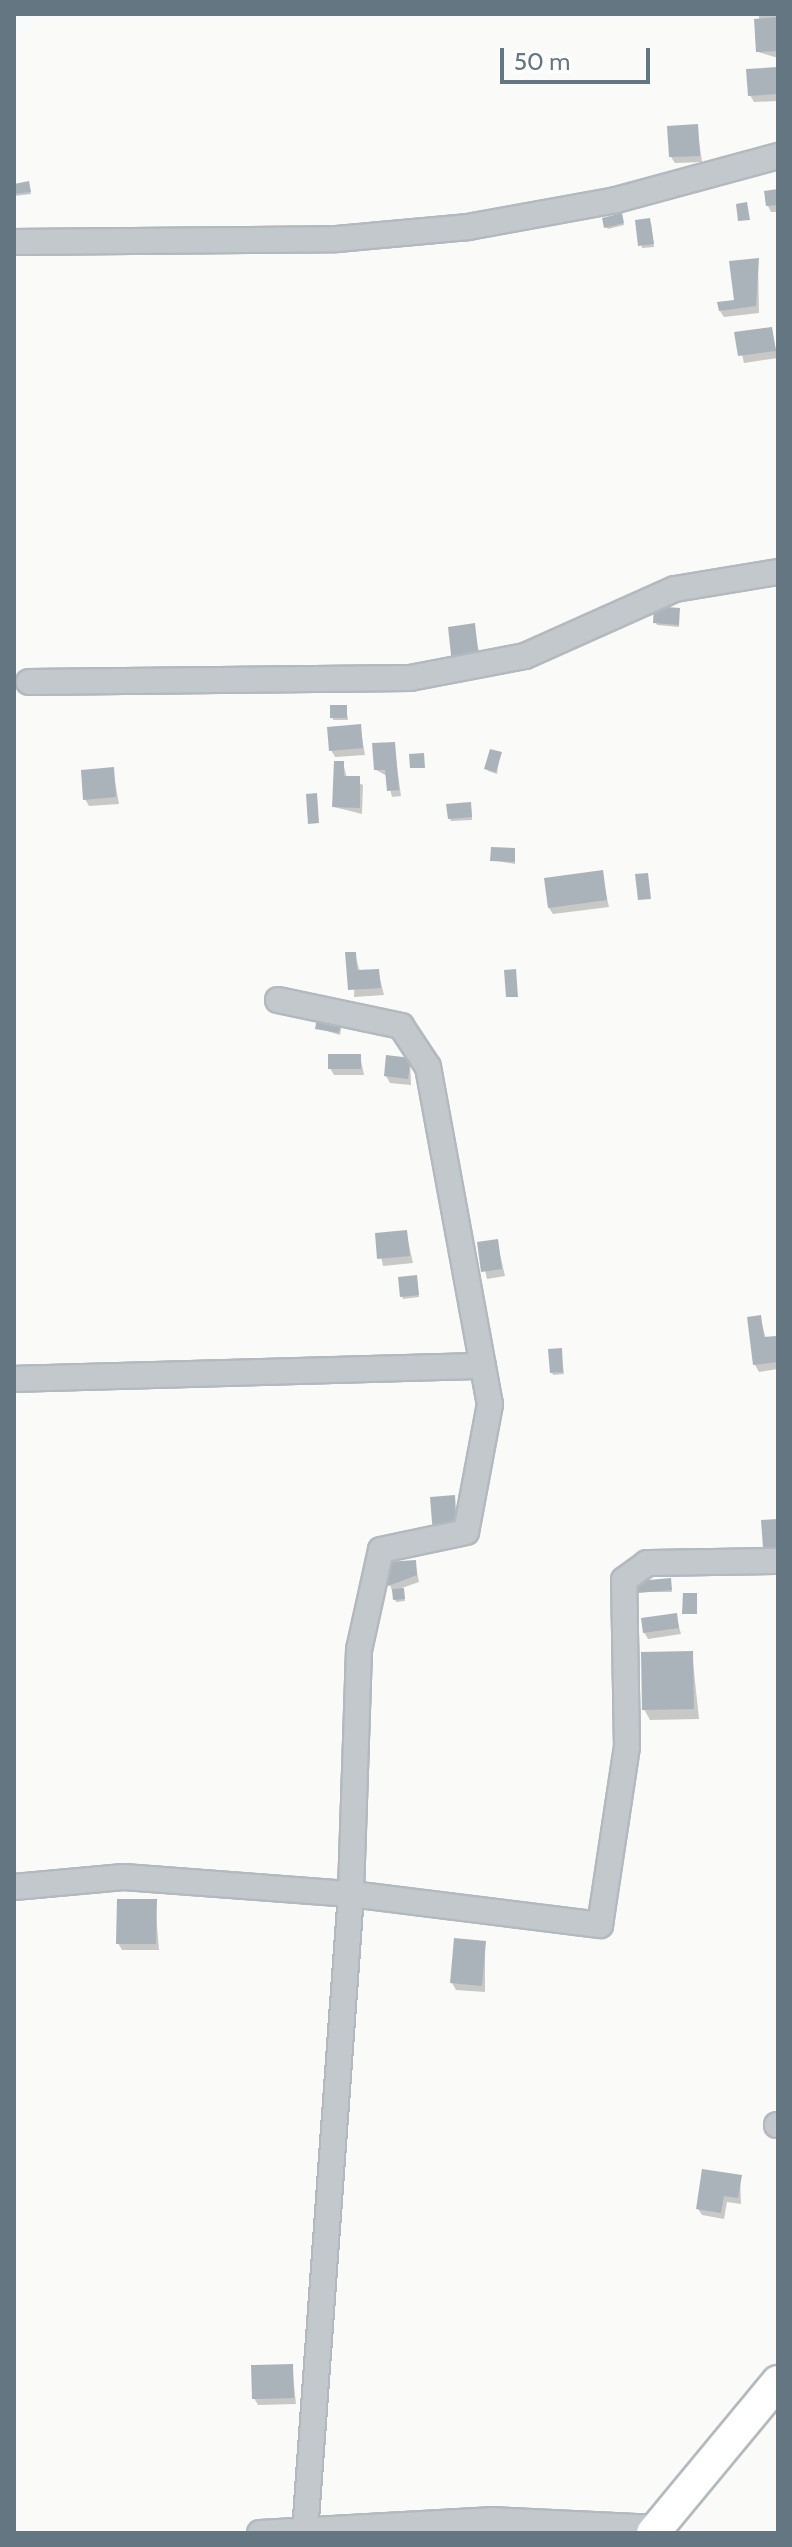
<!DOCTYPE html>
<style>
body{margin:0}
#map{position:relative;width:792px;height:2547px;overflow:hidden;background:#fafaf8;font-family:Cabin,sans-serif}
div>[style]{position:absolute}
.shadow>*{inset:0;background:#0003}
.building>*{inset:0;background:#aab3b9}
.roads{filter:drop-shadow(2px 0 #b3babf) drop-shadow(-2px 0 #b3babf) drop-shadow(0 2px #b3babf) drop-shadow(0 -2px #b3babf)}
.street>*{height:24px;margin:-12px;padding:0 12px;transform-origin:12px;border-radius:12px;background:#c3c8cc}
.secondary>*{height:32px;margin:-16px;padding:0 16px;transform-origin:16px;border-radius:16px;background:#fff}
span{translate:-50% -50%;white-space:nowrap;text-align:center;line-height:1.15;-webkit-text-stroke:8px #fff;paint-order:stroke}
.frame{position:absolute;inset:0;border:16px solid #657683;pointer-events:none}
.scale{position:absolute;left:500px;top:48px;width:150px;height:36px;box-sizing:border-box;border:4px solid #657683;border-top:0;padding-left:10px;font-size:24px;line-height:28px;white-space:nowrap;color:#657683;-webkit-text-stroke:6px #fff;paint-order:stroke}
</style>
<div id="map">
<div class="shadow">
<div style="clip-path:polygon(759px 14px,778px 14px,778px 58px,758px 52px)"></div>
<div style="clip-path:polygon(778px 69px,778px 101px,754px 102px,750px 95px)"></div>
<div style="clip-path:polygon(697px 126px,702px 162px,675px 163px,671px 157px)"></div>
<div style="clip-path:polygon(14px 186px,29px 186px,31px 194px,15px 196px)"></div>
<div style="clip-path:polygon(778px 191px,778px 212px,771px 212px,768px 206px)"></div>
<div style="clip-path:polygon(622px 218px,624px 225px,608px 229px,606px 227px)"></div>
<div style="clip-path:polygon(637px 222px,651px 223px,654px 247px,642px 248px)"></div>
<div style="clip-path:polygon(758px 260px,759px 313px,724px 317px,720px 311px,736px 302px)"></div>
<div style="clip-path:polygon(771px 329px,778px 358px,744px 363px,737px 334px)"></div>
<div style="clip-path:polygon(679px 610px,679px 627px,657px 625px,656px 623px)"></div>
<div style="clip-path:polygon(474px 626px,482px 667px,454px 663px)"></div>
<div style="clip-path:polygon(346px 707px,348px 720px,333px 720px,332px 717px)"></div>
<div style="clip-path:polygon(360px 726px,365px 755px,335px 757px,331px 750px)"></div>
<div style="clip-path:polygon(394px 744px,401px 796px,392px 797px,387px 776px,376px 770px)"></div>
<div style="clip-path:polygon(500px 754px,497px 774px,488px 771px,486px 768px)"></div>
<div style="clip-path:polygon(343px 763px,347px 778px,363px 785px,362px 814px,334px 807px)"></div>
<div style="clip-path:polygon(113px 770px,119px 804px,89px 806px,85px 799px)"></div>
<div style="clip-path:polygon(471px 807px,472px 820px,451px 821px,450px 819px)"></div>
<div style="clip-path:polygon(514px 850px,515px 864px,492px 860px)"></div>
<div style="clip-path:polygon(601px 872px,609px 907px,553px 914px,549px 908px)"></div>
<div style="clip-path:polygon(355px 954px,360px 972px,378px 971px,384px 995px,354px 997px)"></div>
<div style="clip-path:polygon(342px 1022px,340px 1035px,317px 1028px)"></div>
<div style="clip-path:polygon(360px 1056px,364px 1075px,334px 1075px,330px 1068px)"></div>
<div style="clip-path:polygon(410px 1060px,411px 1085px,390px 1083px,386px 1076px)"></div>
<div style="clip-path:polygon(406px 1232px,413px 1263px,383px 1266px,377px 1235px)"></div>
<div style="clip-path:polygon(497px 1241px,505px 1276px,487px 1279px,479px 1244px)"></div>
<div style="clip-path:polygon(416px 1277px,419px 1297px,403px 1299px,402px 1296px)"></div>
<div style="clip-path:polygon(760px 1317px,766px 1339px,778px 1342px,778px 1369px,759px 1372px,755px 1365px)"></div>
<div style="clip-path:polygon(561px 1350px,564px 1374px,553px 1375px,552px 1372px)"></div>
<div style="clip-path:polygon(415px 1562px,419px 1582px,402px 1588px,405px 1601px,396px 1602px,390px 1585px)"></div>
<div style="clip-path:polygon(670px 1580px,672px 1592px,640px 1592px)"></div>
<div style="clip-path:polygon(676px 1616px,681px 1634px,648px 1639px,644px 1632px)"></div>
<div style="clip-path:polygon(692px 1653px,699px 1719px,650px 1720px,644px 1709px)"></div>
<div style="clip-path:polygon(155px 1901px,159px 1950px,122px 1950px,118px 1943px)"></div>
<div style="clip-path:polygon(485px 1943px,485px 1992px,456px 1990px,452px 1983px)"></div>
<div style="clip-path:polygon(740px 2177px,741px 2204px,727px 2202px,724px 2219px,702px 2215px,698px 2209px)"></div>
<div style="clip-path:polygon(292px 2366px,296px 2404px,258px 2405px,254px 2398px)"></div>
</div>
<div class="building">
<div style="clip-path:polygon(778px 17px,778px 51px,756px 52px,754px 19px)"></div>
<div style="clip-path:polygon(778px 67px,778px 94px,748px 96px,746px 69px)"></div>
<div style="clip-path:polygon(698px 124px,700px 156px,669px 157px,667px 126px)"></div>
<div style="clip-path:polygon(29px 181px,31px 192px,14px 194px,14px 184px)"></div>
<div style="clip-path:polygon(778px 189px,778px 205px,766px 206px,764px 191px)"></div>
<div style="clip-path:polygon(747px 202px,750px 220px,738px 221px,736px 204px)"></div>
<div style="clip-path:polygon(622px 213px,624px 223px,604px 228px,602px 218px)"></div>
<div style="clip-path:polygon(650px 218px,654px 244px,638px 246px,635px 220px)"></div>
<div style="clip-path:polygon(759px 258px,756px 306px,719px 311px,717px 302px,734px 300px,729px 261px)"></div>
<div style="clip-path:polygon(772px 327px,776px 351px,738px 356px,734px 332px)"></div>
<div style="clip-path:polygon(654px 606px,680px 608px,679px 625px,653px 623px)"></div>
<div style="clip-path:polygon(475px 623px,479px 661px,452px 664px,448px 627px)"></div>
<div style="clip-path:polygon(330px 705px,347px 705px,347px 718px,330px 718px)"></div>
<div style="clip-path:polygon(361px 724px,363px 748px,329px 751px,327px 727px)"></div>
<div style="clip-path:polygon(395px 742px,399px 790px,387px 791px,385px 770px,374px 770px,372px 743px)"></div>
<div style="clip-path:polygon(490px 749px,502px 752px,496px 772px,484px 769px)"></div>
<div style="clip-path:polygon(424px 753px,425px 768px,410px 768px,409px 754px)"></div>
<div style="clip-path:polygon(334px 761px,344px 761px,344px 776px,360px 776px,360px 808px,332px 807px)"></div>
<div style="clip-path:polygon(114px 767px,116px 797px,83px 800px,81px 770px)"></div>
<div style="clip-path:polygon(317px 793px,319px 823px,308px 824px,306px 794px)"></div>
<div style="clip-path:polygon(471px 802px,472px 817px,448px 819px,446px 804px)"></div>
<div style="clip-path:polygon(491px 847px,515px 848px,515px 862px,490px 861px)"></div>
<div style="clip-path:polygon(603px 870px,607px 900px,548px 908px,544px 878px)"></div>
<div style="clip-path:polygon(648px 873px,651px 899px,638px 900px,635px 874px)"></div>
<div style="clip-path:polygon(345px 952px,356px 952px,357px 970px,379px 969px,381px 988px,348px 990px)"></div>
<div style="clip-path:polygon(516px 969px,518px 997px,506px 997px,504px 970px)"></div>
<div style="clip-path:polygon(318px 1013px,342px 1017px,339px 1033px,315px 1029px)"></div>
<div style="clip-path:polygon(328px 1054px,361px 1054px,361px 1069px,328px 1069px)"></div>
<div style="clip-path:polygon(386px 1055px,411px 1058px,408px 1079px,384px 1076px)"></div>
<div style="clip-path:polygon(407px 1230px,410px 1256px,377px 1259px,375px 1233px)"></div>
<div style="clip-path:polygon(498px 1239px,502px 1269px,481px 1272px,477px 1242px)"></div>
<div style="clip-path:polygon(417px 1275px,419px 1295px,400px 1297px,398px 1277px)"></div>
<div style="clip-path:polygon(761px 1315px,764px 1337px,776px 1336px,778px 1362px,753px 1365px,747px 1317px)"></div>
<div style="clip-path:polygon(562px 1348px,563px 1372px,550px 1373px,548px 1349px)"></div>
<div style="clip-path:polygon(455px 1495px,457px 1532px,433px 1534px,430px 1497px)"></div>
<div style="clip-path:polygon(778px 1519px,778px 1560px,764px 1561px,761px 1520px)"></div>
<div style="clip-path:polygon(416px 1560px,417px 1575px,388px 1586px,386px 1562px)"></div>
<div style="clip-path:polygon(671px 1578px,672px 1590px,638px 1593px,637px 1581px)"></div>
<div style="clip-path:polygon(404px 1588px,405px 1599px,393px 1600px,392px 1589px)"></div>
<div style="clip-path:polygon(683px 1593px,697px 1593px,697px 1614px,682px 1614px)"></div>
<div style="clip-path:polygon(677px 1613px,679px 1628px,643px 1633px,641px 1618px)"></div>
<div style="clip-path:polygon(693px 1651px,694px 1709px,642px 1710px,641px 1652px)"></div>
<div style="clip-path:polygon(117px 1899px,157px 1899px,156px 1944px,116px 1944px)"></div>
<div style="clip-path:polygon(454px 1938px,486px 1941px,482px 1986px,450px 1983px)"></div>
<div style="clip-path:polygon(702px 2169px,742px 2175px,738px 2198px,724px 2196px,721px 2213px,696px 2209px)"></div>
<div style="clip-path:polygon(293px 2364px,294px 2398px,252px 2399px,251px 2365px)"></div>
</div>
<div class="roads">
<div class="street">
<div style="left:14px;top:242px;width:323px;rotate:-0.5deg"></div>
<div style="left:337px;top:239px;width:132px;rotate:-5.2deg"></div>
<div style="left:468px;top:227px;width:150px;rotate:-10.3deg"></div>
<div style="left:616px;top:200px;width:168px;rotate:-15.2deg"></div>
<div style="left:29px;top:682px;width:381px;rotate:-0.6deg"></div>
<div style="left:410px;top:678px;width:117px;rotate:-10.8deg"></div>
<div style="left:525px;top:656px;width:164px;rotate:-24.1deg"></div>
<div style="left:675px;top:589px;width:104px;rotate:-9.4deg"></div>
<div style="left:278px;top:1000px;width:126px;rotate:11.9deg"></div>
<div style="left:401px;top:1026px;width:49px;rotate:56.6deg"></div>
<div style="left:428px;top:1067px;width:343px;rotate:79.6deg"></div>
<div style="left:490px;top:1404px;width:130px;rotate:100.6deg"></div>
<div style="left:466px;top:1532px;width:87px;rotate:168deg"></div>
<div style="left:381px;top:1550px;width:102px;rotate:102.4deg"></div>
<div style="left:359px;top:1650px;width:244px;rotate:91.9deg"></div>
<div style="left:351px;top:1894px;width:641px;rotate:94.12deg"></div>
<div style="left:14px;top:1379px;width:469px;rotate:-1.6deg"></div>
<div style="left:14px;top:1887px;width:110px;rotate:-5.2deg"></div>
<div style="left:124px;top:1877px;width:228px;rotate:4.3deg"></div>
<div style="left:351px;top:1894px;width:251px;rotate:7.1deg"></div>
<div style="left:600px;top:1925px;width:180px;rotate:-81.4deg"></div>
<div style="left:627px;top:1747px;width:167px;rotate:-91deg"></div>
<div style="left:624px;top:1580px;width:29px;rotate:-36deg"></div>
<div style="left:647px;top:1563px;width:131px;rotate:-0.9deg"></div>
<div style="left:777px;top:2125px;width:1px"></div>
<div style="left:260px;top:2533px;width:230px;rotate:-3.2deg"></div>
<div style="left:490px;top:2520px;width:167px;rotate:2.7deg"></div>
</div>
<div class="secondary">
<div style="left:653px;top:2533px;width:196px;rotate:-50.4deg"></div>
</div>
</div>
<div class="frame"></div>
<div class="scale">50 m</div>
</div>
